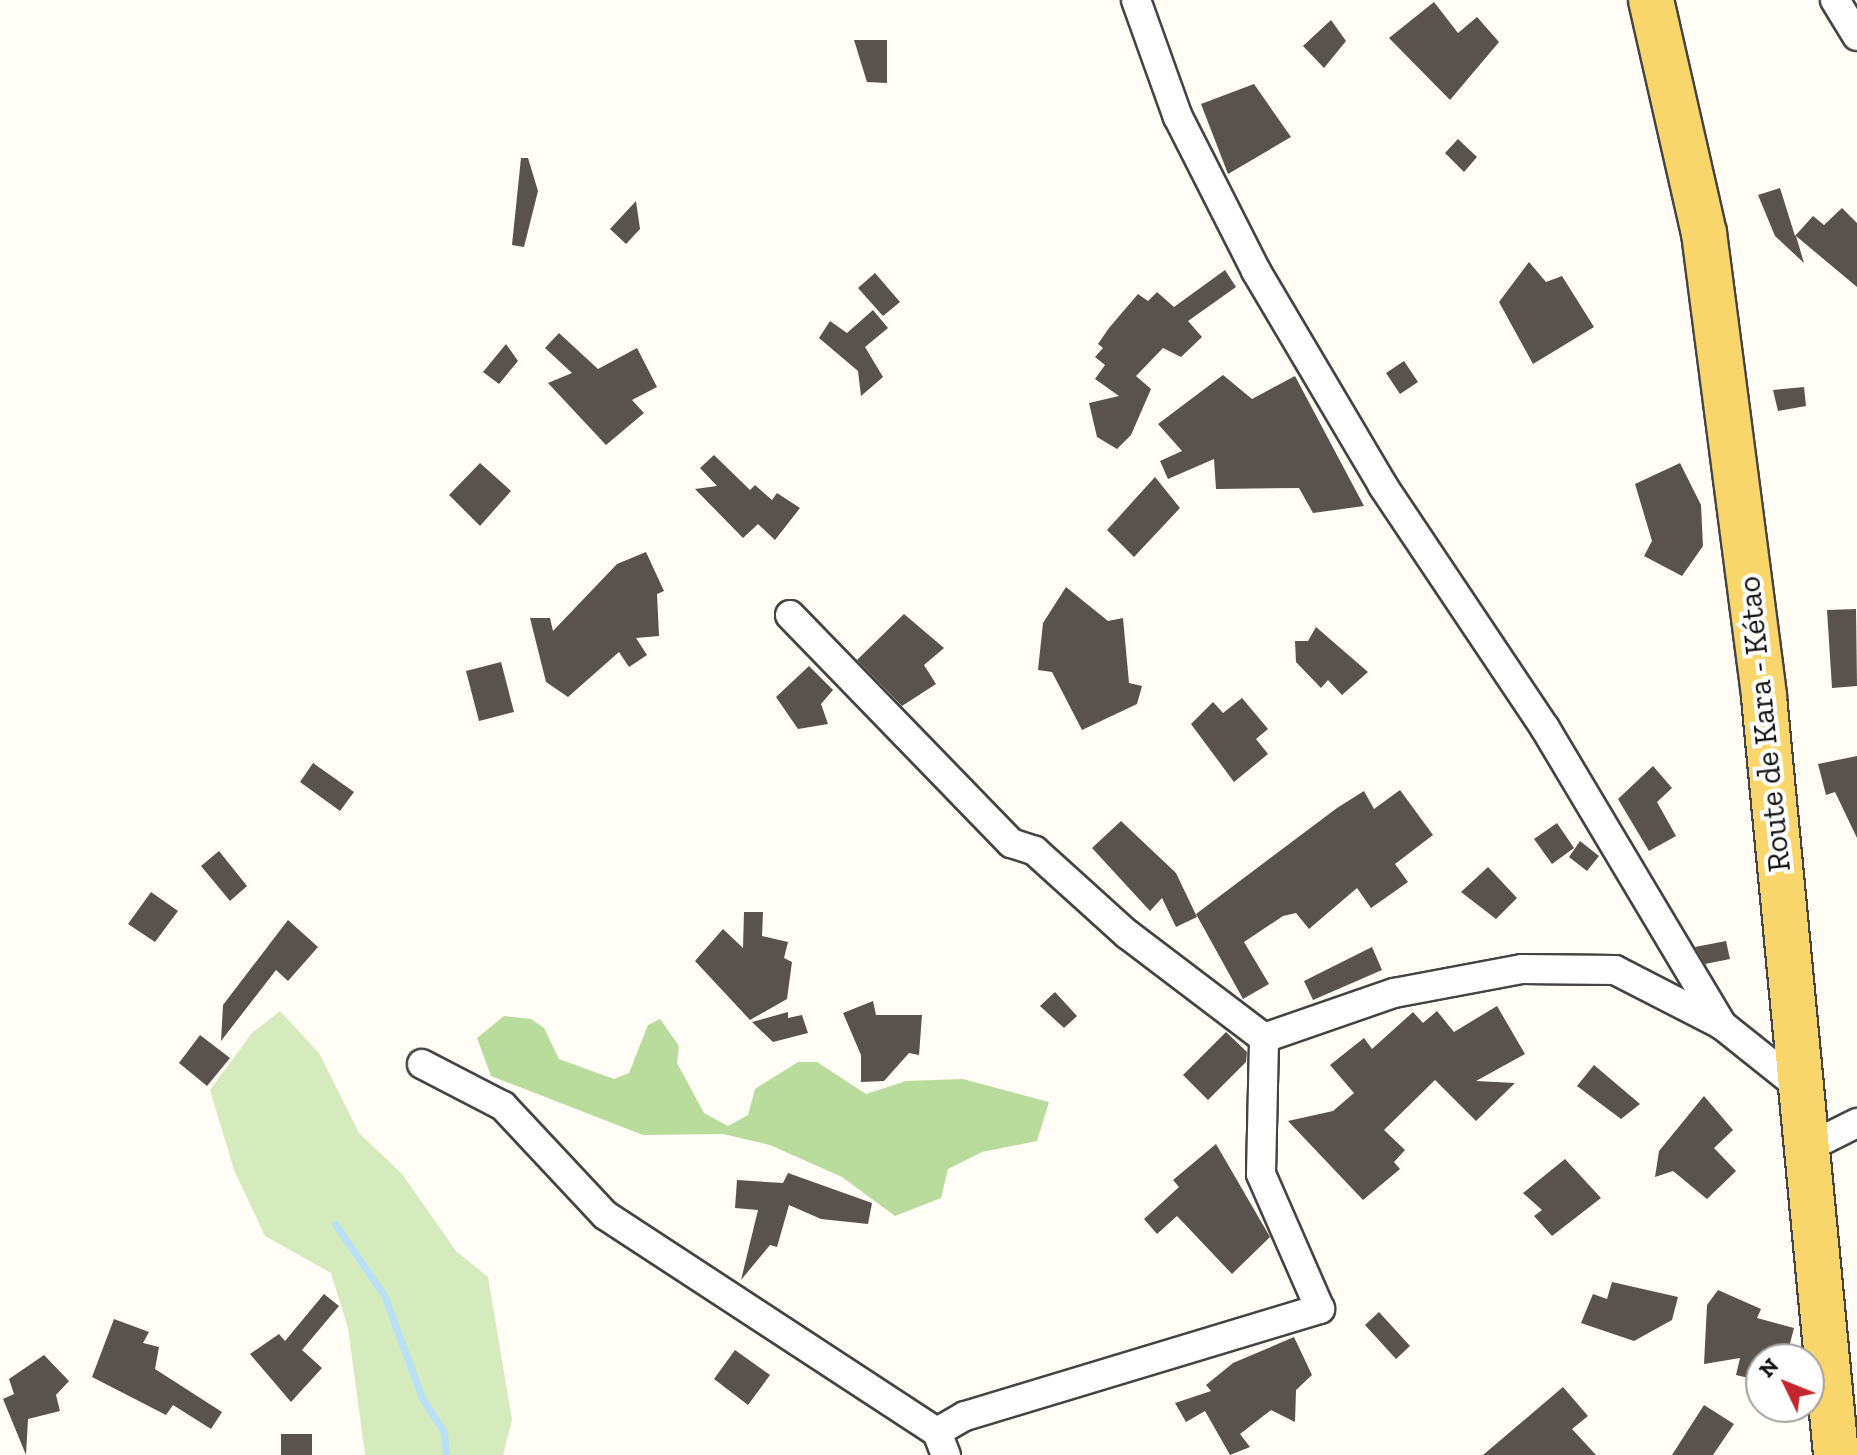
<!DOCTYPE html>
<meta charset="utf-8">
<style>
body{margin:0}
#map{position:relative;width:1857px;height:1455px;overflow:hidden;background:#fffdf5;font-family:"Zilla Slab",serif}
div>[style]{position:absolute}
.green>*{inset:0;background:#d5ebbd}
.forest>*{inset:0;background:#b9dc9c}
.stream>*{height:7px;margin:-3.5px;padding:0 3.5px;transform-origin:3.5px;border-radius:3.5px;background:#b9e0f7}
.building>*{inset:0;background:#5a524d}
.roads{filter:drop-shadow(2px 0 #444) drop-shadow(-2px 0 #444) drop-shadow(0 2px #444) drop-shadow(0 -2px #444)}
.minor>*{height:28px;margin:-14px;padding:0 14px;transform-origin:14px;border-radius:14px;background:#fff}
.primary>*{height:44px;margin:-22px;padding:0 22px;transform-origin:22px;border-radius:22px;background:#f9d66b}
span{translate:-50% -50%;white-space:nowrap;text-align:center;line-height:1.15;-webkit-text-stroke:8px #fff;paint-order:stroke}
.street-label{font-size:32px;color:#111}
.north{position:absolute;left:1745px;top:1343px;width:80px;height:80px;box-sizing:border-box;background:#fff;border:2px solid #a0a0a0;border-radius:50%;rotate:313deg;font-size:22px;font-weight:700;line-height:32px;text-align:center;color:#111}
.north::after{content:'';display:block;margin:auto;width:28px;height:36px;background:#c4262e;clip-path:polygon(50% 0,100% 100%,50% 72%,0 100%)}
</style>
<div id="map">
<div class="green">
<div style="clip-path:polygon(280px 1011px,319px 1053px,359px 1133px,402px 1174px,456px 1251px,488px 1277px,512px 1420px,503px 1455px,365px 1455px,348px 1328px,331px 1273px,265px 1236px,234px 1170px,210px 1090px,252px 1033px)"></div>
</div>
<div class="forest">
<div style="clip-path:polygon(504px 1016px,531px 1019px,544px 1028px,559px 1059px,614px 1079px,629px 1073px,648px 1025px,660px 1019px,679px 1046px,677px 1063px,704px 1113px,728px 1126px,748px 1115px,755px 1089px,798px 1062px,817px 1062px,866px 1094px,906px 1081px,963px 1079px,1049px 1102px,1037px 1141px,982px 1152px,948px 1169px,941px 1198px,895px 1216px,842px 1177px,770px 1145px,723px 1134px,643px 1135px,491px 1076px,477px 1038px)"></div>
</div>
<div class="stream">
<div style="left:335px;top:1224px;width:86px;rotate:55.4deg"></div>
<div style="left:384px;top:1295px;width:110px;rotate:69.7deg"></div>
<div style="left:422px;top:1398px;width:40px;rotate:57.1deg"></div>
<div style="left:444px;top:1432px;width:23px;rotate:85deg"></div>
</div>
<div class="building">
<div style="clip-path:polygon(1434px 2px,1458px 33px,1477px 17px,1499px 42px,1450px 100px,1389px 38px)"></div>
<div style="clip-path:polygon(1331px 20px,1346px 41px,1324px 68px,1303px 46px)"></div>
<div style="clip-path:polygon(854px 40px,887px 40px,887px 83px,867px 82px)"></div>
<div style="clip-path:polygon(1254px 84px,1291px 137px,1228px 174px,1201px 104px)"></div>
<div style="clip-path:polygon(1458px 139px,1477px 157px,1464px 172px,1445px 153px)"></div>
<div style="clip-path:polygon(521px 158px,528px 158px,538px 191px,524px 247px,512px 245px)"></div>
<div style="clip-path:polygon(1780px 188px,1795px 236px,1813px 216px,1824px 225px,1842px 208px,1857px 223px,1857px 287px,1796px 236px,1804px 263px,1775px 236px,1758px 195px)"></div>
<div style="clip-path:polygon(636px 201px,640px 229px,626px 244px,610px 229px)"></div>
<div style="clip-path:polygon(1529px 262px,1546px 282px,1562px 276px,1594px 327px,1533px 364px,1499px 302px)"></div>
<div style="clip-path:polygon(1225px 270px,1236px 287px,1188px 321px,1202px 337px,1181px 357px,1163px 348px,1136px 376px,1151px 389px,1131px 435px,1117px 449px,1097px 437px,1089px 403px,1119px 396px,1095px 379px,1105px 365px,1095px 357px,1103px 348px,1098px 344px,1109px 328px,1138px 294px,1148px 301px,1157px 292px,1174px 307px)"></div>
<div style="clip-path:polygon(875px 273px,900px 302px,883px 316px,858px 288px)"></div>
<div style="clip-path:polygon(873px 310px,888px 328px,865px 347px,883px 377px,861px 396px,858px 371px,819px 338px,830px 321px,847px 333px)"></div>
<div style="clip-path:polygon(559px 333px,598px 369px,637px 348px,657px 387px,632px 400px,644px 413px,606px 445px,548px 383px,572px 373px,545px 348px)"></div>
<div style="clip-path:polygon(506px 344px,518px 361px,499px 384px,483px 372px)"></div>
<div style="clip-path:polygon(1404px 361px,1418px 382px,1400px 394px,1386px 373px)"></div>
<div style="clip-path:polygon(1223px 375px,1252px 399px,1295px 376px,1364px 506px,1313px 513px,1299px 488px,1216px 489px,1214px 459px,1168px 479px,1160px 461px,1182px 451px,1158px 424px)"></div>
<div style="clip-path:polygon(1804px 387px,1806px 406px,1778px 411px,1773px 390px)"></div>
<div style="clip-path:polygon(714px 455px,750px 490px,755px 485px,772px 500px,777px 493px,800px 508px,775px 540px,758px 524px,743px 538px,695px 489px,717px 486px,700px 468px)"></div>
<div style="clip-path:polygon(480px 463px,511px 491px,480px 526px,449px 495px)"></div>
<div style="clip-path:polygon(1680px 463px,1701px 505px,1703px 546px,1682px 576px,1644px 556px,1652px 541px,1635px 484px)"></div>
<div style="clip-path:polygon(1155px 477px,1180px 508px,1134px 557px,1107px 530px)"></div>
<div style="clip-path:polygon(646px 552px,664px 591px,657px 594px,659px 636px,636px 638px,647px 655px,629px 667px,619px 652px,568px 697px,546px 682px,530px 618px,550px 618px,553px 631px,617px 564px)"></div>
<div style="clip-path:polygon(1066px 587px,1108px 621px,1123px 618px,1129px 683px,1142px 686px,1137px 704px,1082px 730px,1052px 672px,1038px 670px,1043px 623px)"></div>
<div style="clip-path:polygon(1856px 609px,1857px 686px,1832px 688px,1827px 610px)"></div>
<div style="clip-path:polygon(904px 614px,944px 648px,924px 665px,936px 684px,902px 706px,857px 660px)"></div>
<div style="clip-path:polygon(1316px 627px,1368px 672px,1342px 695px,1328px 680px,1321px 688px,1296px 662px,1295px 641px,1308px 641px)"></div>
<div style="clip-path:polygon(501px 662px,514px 712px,479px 721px,466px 671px)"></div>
<div style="clip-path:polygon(809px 666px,833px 690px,821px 704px,828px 724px,798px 729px,776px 697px)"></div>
<div style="clip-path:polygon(1242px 698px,1268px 729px,1256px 739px,1268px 754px,1234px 782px,1191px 724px,1213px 702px,1223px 713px)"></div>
<div style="clip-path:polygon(1857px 756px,1857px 838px,1835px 792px,1826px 795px,1818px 764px)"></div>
<div style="clip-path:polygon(313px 763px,354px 792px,340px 811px,300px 782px)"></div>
<div style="clip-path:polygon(1653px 766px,1672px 788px,1657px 802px,1676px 836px,1649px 851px,1618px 799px)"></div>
<div style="clip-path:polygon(1400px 790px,1433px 835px,1395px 864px,1408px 882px,1371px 908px,1357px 888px,1309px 929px,1296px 913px,1283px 916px,1244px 942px,1269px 984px,1243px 999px,1196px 914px,1337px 808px,1364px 791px,1374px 809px)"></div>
<div style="clip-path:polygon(1121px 821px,1176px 873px,1197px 917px,1176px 927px,1162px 898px,1150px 911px,1092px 848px)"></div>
<div style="clip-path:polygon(1557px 823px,1574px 848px,1552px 864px,1534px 839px)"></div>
<div style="clip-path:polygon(1580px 841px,1599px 856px,1587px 871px,1569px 857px)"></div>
<div style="clip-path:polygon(219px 851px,247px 886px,230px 901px,201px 866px)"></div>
<div style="clip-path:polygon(1488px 867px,1517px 898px,1496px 919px,1461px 892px)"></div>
<div style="clip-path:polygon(151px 892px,178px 911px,155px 942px,128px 924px)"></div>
<div style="clip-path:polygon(744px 912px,763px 912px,762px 936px,788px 942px,784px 958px,792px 962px,787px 999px,750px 1020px,695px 961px,723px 929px,743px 948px)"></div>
<div style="clip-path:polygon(288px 920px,318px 947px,288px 981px,276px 970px,221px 1041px,223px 1005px)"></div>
<div style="clip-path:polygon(1726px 941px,1730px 959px,1705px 964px,1695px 947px)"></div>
<div style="clip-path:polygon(1372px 947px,1382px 970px,1313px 1000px,1304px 981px)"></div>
<div style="clip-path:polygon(1055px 992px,1077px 1016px,1064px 1028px,1040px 1006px)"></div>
<div style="clip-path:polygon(873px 1001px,876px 1015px,922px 1015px,919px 1055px,909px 1053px,884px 1081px,861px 1082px,861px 1055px,843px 1013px)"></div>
<div style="clip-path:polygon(1497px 1006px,1525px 1054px,1476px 1081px,1515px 1083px,1476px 1121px,1435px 1080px,1384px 1130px,1405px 1150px,1394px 1162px,1400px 1169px,1363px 1200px,1288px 1121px,1333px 1111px,1354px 1093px,1330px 1065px,1364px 1038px,1372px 1049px,1413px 1012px,1423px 1023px,1437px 1011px,1454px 1032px)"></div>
<div style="clip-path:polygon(788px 1012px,788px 1018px,802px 1015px,808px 1033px,773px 1042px,752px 1022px)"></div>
<div style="clip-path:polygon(1226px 1032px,1247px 1052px,1246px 1062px,1208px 1100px,1183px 1075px)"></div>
<div style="clip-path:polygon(200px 1035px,230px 1058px,207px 1086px,179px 1063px)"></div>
<div style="clip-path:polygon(1594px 1065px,1640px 1104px,1621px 1119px,1577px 1086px)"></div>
<div style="clip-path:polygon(1704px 1096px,1733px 1130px,1714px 1148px,1736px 1171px,1707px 1199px,1673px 1171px,1655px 1177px,1659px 1151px)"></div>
<div style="clip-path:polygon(1216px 1144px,1270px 1237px,1232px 1274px,1177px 1216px,1157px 1234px,1144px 1219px,1179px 1187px,1173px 1180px)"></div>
<div style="clip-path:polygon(1565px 1159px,1601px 1198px,1552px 1236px,1534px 1216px,1542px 1210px,1523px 1193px)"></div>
<div style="clip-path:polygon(788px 1173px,872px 1203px,868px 1224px,821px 1219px,789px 1205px,777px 1247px,770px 1245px,741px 1280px,758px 1210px,735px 1208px,737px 1180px,783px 1183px)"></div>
<div style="clip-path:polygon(1612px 1282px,1678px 1297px,1672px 1320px,1634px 1341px,1581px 1323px,1593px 1294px,1607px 1299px)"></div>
<div style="clip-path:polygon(1718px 1290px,1761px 1309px,1757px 1318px,1794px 1328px,1786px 1359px,1761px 1359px,1761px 1381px,1736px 1375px,1740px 1358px,1704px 1364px,1707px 1305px)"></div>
<div style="clip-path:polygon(324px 1294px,339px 1306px,302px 1350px,322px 1368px,291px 1402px,250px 1354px,279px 1334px,285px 1341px)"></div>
<div style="clip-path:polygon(1379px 1312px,1410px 1346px,1396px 1359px,1365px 1325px)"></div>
<div style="clip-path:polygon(114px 1319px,149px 1332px,143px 1343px,159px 1347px,155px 1369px,222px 1412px,211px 1429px,173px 1405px,166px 1415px,92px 1377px)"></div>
<div style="clip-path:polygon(1294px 1337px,1312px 1375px,1296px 1390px,1295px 1422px,1271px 1410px,1240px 1434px,1250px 1447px,1230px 1455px,1205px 1411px,1186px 1422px,1175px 1403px,1211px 1391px,1206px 1385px,1233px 1363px)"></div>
<div style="clip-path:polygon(735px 1350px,770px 1375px,748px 1405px,714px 1379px)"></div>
<div style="clip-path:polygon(44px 1355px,69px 1381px,56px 1395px,60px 1411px,28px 1419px,26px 1455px,3px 1399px,14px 1394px,9px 1379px)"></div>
<div style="clip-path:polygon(1563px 1387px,1588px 1416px,1572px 1429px,1596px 1455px,1483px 1455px)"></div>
<div style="clip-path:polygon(1704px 1405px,1734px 1424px,1713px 1455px,1672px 1455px)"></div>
<div style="clip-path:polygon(281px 1434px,312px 1434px,312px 1455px,281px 1455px)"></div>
</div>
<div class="roads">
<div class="minor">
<div style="left:1136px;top:0;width:124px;rotate:70.3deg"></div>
<div style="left:1178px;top:117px;width:173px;rotate:63.1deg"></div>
<div style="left:1256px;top:271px;width:250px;rotate:59.4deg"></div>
<div style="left:1383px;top:486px;width:291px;rotate:56.2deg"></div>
<div style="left:1545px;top:728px;width:346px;rotate:59.2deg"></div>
<div style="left:1835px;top:0;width:42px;rotate:58.6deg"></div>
<div style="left:790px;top:615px;width:318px;rotate:45.9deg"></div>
<div style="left:1011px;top:843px;width:25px;rotate:18deg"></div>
<div style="left:1035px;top:851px;width:124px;rotate:42.1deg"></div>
<div style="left:1127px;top:934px;width:172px;rotate:37.2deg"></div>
<div style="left:1264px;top:1038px;width:138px;rotate:-19.1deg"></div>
<div style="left:1394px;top:993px;width:130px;rotate:-10.6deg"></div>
<div style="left:1522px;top:969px;width:93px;rotate:0.6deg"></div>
<div style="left:1615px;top:970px;width:120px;rotate:27.2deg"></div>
<div style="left:1722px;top:1025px;width:101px;rotate:38.6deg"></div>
<div style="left:422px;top:1064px;width:91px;rotate:27.4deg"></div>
<div style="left:503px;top:1106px;width:149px;rotate:46.9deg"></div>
<div style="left:605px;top:1215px;width:397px;rotate:33.2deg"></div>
<div style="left:937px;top:1432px;width:25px;rotate:69deg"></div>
<div style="left:1807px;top:1148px;width:56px;rotate:-26.6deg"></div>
<div style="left:937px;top:1432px;width:32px;rotate:-30deg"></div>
<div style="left:965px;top:1416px;width:371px;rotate:-16.8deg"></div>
<div style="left:1320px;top:1309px;width:147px;rotate:-113.6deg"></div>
<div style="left:1261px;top:1174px;width:136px;rotate:-88.7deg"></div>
</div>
<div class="primary">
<div style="left:1651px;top:0;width:239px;rotate:77.2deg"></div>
<div style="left:1704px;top:233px;width:468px;rotate:82.6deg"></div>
<div style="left:1764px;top:697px;width:761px;rotate:84.57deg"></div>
</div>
</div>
<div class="street-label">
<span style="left:1764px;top:724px;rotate:-96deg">Route de Kara - Kétao</span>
</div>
<div class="north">N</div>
</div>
